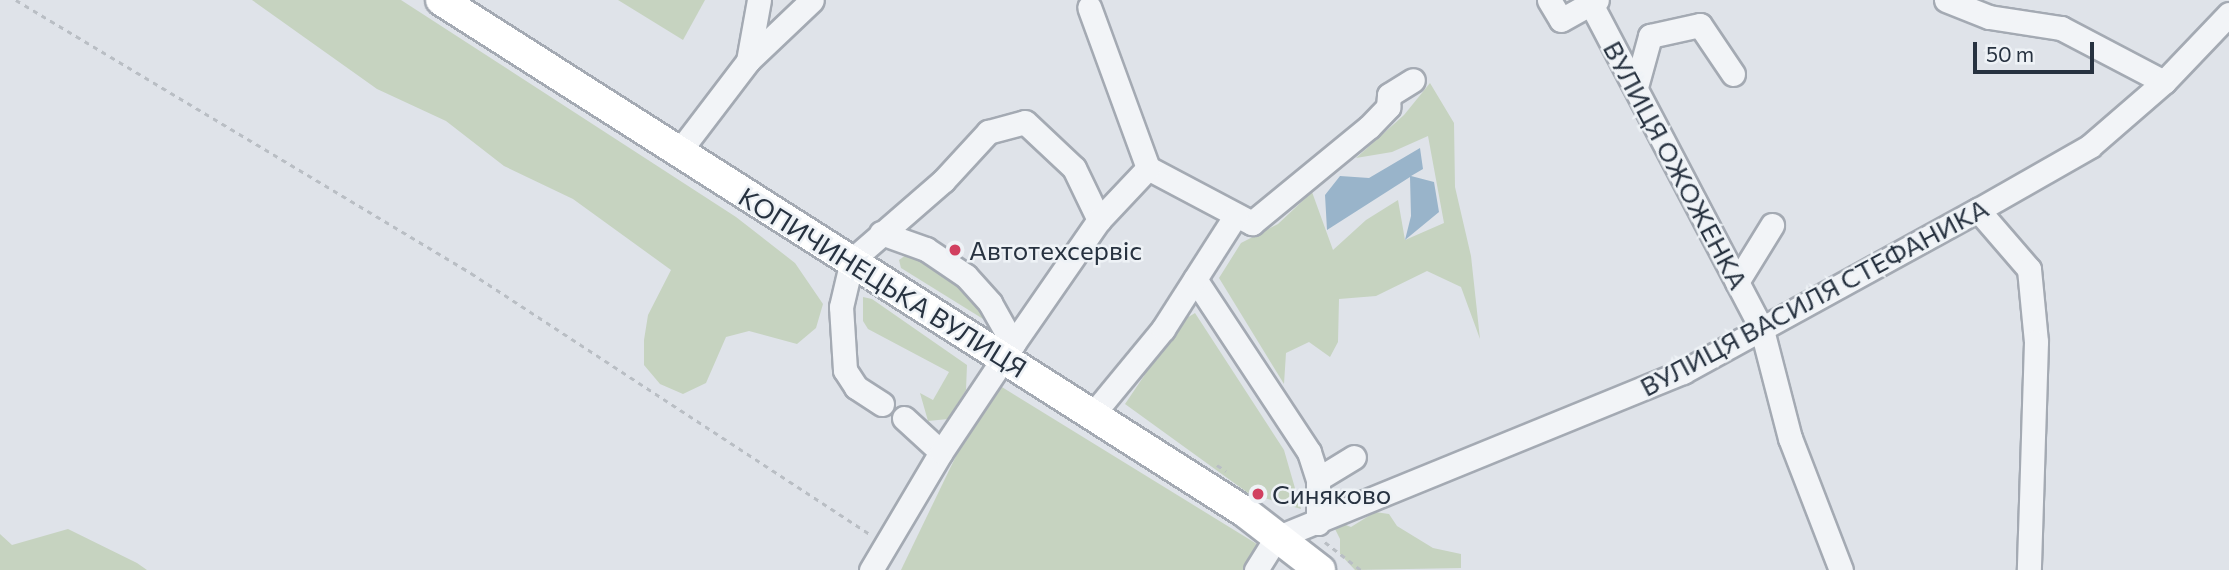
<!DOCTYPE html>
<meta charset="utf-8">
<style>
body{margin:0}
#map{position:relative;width:2229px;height:570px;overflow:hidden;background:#dfe3e9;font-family:Commissioner,sans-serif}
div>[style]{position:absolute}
.green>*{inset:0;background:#c6d3c0}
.water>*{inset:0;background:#99b4ca}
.path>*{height:2.5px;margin-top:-1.25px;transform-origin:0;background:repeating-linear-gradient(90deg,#b9bec4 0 5px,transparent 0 10px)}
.roads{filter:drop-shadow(2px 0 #a4aab3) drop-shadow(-2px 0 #a4aab3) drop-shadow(0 2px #a4aab3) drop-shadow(0 -2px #a4aab3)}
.minor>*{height:23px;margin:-11.5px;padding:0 11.5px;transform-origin:11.5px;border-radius:11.5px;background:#f2f4f7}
.major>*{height:30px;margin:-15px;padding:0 15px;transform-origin:15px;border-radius:15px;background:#fff}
.dots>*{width:19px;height:19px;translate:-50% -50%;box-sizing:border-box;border:4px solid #eef2f6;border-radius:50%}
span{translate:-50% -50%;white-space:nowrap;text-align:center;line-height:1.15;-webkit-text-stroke:5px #eef2f6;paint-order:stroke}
.street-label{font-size:26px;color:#273240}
.poi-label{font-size:26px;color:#273240}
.left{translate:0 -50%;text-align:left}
.scale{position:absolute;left:1973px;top:42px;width:121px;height:32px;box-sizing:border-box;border:4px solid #273240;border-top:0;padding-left:9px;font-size:21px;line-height:24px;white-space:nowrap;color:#273240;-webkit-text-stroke:5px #eef2f6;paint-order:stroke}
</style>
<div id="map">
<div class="green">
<div style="clip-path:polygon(252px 0,401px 0,736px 217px,795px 263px,823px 304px,816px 328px,797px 344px,749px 331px,726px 337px,706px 383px,683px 394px,660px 384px,644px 365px,644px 340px,648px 315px,671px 270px,573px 199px,504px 166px,446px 121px,377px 89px)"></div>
<div style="clip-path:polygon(618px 0,705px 0,683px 40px)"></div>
<div style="clip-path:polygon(1430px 83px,1454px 123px,1455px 187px,1471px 256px,1480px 339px,1461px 287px,1427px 271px,1376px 296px,1339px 299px,1338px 342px,1330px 357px,1309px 342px,1286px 353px,1284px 384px,1219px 278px,1241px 243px,1278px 224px,1312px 192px,1333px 250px,1366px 220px,1398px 200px,1405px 240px,1444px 223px,1428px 136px,1392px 152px,1356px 158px,1404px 115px)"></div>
<div style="clip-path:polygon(906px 255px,924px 260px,952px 282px,987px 314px,988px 322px,901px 268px,899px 260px)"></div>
<div style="clip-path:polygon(863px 297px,872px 299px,967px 365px,966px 390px,948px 419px,928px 421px,920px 393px,933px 400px,949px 372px,868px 329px,863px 321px)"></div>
<div style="clip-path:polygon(1195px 313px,1284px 450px,1301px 509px,1248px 493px,1125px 404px,1146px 373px,1157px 336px)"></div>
<div style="clip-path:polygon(997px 384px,1265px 549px,1251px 570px,901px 570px,956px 456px)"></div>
<div style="clip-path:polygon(1375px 512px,1389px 514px,1397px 526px,1433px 548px,1461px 554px,1461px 568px,1355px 570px,1340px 554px,1340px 539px,1330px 519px,1351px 527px)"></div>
<div style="clip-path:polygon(68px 529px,137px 563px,147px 570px,0 570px,0 534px,12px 545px)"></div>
</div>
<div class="water">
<div style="clip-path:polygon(1420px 148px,1423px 169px,1411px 176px,1434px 182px,1439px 212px,1405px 240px,1411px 216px,1410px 177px,1327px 230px,1325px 195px,1340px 176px,1369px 178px)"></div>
</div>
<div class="path">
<div style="left:16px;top:0;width:531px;rotate:30.96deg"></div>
<div style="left:471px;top:273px;width:477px;rotate:33.2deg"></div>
<div style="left:1217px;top:465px;width:11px;rotate:34deg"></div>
<div style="left:1325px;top:542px;width:46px;rotate:37.9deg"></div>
</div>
<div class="roads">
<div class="minor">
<div style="left:1549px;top:0;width:23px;rotate:59deg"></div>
<div style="left:1561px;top:20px;width:41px;rotate:-29.1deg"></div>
<div style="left:1589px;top:0;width:373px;rotate:62.3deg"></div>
<div style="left:1762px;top:330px;width:112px;rotate:75.5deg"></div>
<div style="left:1790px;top:438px;width:142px;rotate:68.9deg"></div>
<div style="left:1946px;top:0;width:46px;rotate:21.6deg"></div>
<div style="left:1989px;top:17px;width:73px;rotate:8.7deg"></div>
<div style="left:2061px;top:28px;width:116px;rotate:27.7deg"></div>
<div style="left:748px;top:61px;width:62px;rotate:-79.8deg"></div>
<div style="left:1636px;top:87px;width:53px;rotate:-74.6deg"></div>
<div style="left:1650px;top:36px;width:51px;rotate:-12.4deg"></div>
<div style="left:1700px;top:25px;width:59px;rotate:56deg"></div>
<div style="left:678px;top:153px;width:116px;rotate:-52.7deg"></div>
<div style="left:748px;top:61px;width:88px;rotate:-43.6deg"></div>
<div style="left:1148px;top:168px;width:118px;rotate:27.9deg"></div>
<div style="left:1252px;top:223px;width:151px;rotate:-39.4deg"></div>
<div style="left:1369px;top:127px;width:28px;rotate:-46deg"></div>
<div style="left:1388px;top:107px;width:12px;rotate:-85deg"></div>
<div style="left:1389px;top:95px;width:28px;rotate:-32deg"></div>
<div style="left:1978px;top:210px;width:78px;rotate:49.2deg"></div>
<div style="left:2029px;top:269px;width:73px;rotate:84.5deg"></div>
<div style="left:2036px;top:342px;width:228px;rotate:91.8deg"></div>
<div style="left:881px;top:233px;width:48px;rotate:19.6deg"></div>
<div style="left:926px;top:249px;width:48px;rotate:34deg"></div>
<div style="left:966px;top:276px;width:36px;rotate:48deg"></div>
<div style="left:990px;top:303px;width:47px;rotate:60.7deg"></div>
<div style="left:1195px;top:279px;width:207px;rotate:56.6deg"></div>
<div style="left:1309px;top:452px;width:28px;rotate:72deg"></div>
<div style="left:1318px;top:479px;width:44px;rotate:90deg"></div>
<div style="left:1737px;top:282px;width:67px;rotate:-58.4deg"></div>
<div style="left:882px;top:404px;width:31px;rotate:-147deg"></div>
<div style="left:856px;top:387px;width:20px;rotate:-123deg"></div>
<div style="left:845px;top:370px;width:63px;rotate:-93.6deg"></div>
<div style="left:841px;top:307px;width:48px;rotate:-76.8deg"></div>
<div style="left:852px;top:260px;width:121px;rotate:-41deg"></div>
<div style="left:943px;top:181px;width:67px;rotate:-47.4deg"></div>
<div style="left:988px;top:132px;width:38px;rotate:-15deg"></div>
<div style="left:1025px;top:122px;width:67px;rotate:43.2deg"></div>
<div style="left:1074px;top:168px;width:58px;rotate:64.3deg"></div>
<div style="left:1093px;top:414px;width:110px;rotate:-50.5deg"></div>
<div style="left:1163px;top:329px;width:135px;rotate:-57.4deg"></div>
<div style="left:904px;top:418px;width:50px;rotate:42.6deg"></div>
<div style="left:1318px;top:479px;width:42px;rotate:-31.4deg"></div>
<div style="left:871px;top:570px;width:137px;rotate:-59.3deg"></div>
<div style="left:941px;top:452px;width:130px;rotate:-56.3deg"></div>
<div style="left:1013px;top:344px;width:151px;rotate:-55.3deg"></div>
<div style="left:1099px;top:220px;width:71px;rotate:-46.7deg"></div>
<div style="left:1148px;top:168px;width:171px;rotate:-110.1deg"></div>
<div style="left:1256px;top:570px;width:38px;rotate:-58deg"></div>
<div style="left:1276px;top:538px;width:440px;rotate:-22.2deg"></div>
<div style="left:1683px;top:372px;width:337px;rotate:-28.8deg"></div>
<div style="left:1978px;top:210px;width:129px;rotate:-29.7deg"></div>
<div style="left:2090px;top:146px;width:98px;rotate:-40.9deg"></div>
<div style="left:2164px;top:82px;width:94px;rotate:-46.3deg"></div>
</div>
<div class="major">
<div style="left:441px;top:0;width:953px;rotate:32.49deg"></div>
<div style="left:1245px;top:512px;width:95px;rotate:37.7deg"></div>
</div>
</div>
<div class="dots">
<div style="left:955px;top:250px;background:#d14060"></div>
<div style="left:1258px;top:494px;background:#d14060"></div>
</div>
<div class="street-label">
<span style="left:1676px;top:165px;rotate:62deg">ВУЛИЦЯ ОЖОЖЕНКА</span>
<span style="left:883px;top:282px;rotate:32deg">КОПИЧИНЕЦЬКА ВУЛИЦЯ</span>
<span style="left:1814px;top:297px;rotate:-28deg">ВУЛИЦЯ ВАСИЛЯ СТЕФАНИКА</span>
</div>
<div class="poi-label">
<span class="left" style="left:969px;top:250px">Автотехсервіс</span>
<span class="left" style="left:1272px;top:494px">Синяково</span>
</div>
<div class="scale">50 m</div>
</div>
